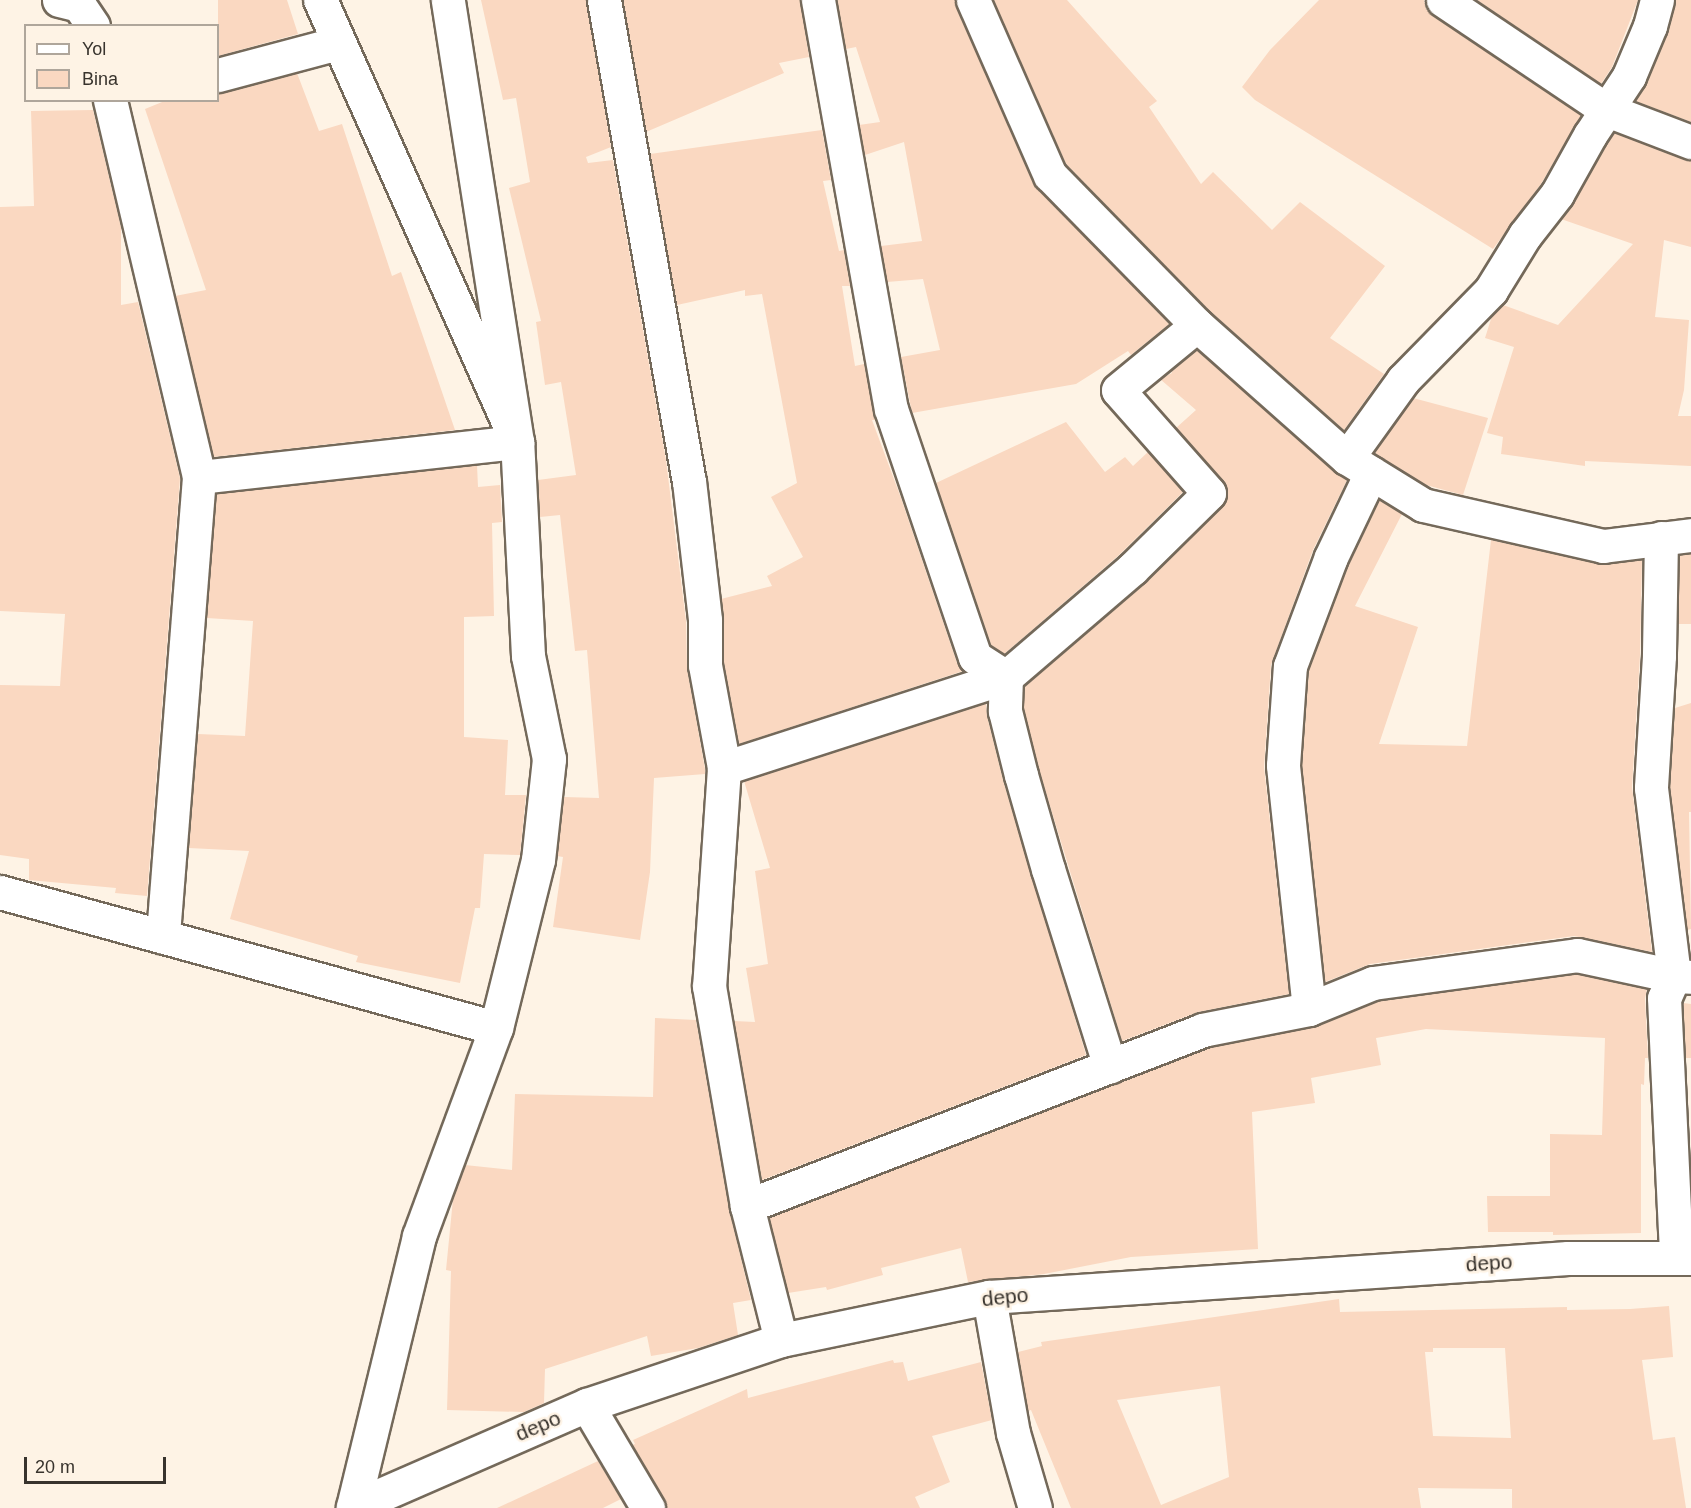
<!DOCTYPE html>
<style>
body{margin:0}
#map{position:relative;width:1691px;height:1508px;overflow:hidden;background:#fef3e5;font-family:Helvetica,sans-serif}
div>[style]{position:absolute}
.building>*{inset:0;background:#fad8c1}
.roads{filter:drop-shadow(2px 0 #74695a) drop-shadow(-2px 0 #74695a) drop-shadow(0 2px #74695a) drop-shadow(0 -2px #74695a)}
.street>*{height:33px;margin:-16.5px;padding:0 16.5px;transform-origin:16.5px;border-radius:16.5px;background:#fff}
.secondary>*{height:33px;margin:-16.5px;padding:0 16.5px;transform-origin:16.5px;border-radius:16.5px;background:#fff}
span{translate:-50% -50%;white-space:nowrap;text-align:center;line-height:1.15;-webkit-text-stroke:5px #fef3e5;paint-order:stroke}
.street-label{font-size:21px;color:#38332d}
.legend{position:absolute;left:24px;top:24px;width:195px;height:78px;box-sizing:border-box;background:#fef3e5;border:2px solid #afa69b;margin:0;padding:8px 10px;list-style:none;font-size:18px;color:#38332d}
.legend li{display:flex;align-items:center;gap:12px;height:30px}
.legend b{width:30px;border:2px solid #afa69b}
.scale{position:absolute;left:24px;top:1457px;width:142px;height:27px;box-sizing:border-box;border:3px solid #38332d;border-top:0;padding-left:8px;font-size:18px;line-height:21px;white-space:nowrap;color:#38332d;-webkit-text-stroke:4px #fef3e5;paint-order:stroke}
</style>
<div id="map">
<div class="building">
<div style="clip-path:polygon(218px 0,287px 0,298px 34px,218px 56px)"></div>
<div style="clip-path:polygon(481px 0,586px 0,611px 147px,586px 157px,588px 163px,613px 160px,666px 460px,686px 621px,687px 668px,705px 769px,705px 774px,654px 778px,650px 872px,640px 940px,553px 927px,563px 857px,557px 856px,564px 797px,599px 798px,587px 650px,575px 651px,560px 515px,540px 517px,538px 480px,576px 475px,561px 382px,545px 385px,536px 322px,541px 321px,509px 188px,530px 182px,516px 98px,503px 100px)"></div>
<div style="clip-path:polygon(623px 0,800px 0,809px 57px,779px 63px,784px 73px,646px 132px)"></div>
<div style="clip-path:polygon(837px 0,955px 0,1033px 183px,1169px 324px,1131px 355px,1128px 351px,1076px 384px,912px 413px,901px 357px,940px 350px,923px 279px,887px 282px,881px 246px,922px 241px,904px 142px,865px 155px,859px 125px,880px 122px,856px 47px,846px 49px)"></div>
<div style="clip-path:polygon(993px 0,1067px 0,1157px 101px,1149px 107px,1201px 184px,1213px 172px,1272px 230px,1300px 202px,1385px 266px,1330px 338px,1384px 374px,1344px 430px,1210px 311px,1066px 164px)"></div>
<div style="clip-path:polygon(1319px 0,1424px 0,1426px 9px,1433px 16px,1581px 115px,1541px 184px,1493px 249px,1255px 100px,1242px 87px,1270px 50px)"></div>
<div style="clip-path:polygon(1477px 0,1638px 0,1612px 67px,1601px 84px)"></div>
<div style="clip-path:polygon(1675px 0,1691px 0,1691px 122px,1635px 101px,1646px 83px,1667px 33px)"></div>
<div style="clip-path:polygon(297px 73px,319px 131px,342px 124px,392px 276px,401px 272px,455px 430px,213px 457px,175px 296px,206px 290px,145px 109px,167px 100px,218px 100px,218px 93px)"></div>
<div style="clip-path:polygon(93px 110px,121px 227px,121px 305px,138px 302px,180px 478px,147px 896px,115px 893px,116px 888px,29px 880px,29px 859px,0 855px,0 685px,60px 686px,65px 614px,0 611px,0 207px,34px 206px,31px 111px)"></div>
<div style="clip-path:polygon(822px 130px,831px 180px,823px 181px,839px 251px,844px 250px,850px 286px,842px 286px,855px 366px,864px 364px,875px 420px,872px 420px,901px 498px,957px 663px,963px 671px,739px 744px,724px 663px,721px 599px,772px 586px,767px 576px,803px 557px,771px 497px,797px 483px,762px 294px,745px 296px,745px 290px,677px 305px,650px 154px)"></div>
<div style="clip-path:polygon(1614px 133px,1691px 160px,1691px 247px,1664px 240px,1655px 317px,1689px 320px,1684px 390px,1678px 416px,1691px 416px,1691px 466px,1585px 461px,1585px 466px,1501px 454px,1503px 437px,1487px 433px,1514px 347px,1485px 338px,1492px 316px,1503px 305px,1558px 325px,1633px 244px,1561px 219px)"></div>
<div style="clip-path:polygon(1197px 350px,1347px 480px,1313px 550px,1271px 665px,1264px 767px,1289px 994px,1198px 1012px,1122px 1041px,1039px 770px,1024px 709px,1024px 686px,1145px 582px,1227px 499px,1227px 489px,1223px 481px,1176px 428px,1196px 410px,1160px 379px,1172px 373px,1171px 371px)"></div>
<div style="clip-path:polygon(1413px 398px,1488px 418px,1463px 495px,1426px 485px,1374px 453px)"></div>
<div style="clip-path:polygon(1066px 422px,1105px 472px,1125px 457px,1133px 466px,1148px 452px,1183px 492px,1119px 555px,1004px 654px,991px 645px,936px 483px)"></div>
<div style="clip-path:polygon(477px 465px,478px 487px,500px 485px,502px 522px,492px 523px,494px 616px,464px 617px,464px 737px,508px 740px,505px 795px,526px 795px,520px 855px,484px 854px,480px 908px,475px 908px,460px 983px,356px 962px,358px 956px,230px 919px,249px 851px,189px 848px,198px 734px,245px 736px,253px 621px,207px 618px,216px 494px)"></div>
<div style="clip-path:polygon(1379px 500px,1402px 514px,1355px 606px,1418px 627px,1379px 744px,1467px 746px,1491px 540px,1599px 564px,1642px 560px,1640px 655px,1632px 787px,1652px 952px,1574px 936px,1370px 964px,1325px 982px,1302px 765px,1309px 670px,1348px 564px)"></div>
<div style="clip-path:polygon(1691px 554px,1691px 624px,1678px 624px,1679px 555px)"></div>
<div style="clip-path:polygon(986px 703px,987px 716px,1003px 780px,1086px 1055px,762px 1180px,734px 1021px,755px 1022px,746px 968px,768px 964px,755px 871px,770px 868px,744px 781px)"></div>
<div style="clip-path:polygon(1691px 703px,1691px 812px,1689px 812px,1691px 929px,1687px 930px,1670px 787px,1675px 708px)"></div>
<div style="clip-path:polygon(1576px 974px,1647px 989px,1645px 999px,1648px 1058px,1645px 1058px,1644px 1085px,1641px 1084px,1641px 1233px,1553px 1235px,1553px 1232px,1488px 1232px,1487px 1196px,1550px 1196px,1550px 1134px,1602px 1135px,1605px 1038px,1426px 1029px,1376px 1038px,1381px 1065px,1311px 1078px,1315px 1103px,1252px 1112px,1258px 1249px,1131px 1257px,1044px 1274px,968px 1282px,961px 1248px,881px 1268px,883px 1275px,827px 1290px,826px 1287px,788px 1293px,769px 1217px,1207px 1048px,1313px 1027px,1378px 1001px)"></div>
<div style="clip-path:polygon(1683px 1003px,1691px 1004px,1691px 1058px,1686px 1058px)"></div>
<div style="clip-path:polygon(655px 1018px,696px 1020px,729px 1209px,751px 1300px,733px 1303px,738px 1335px,698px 1348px,651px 1356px,647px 1336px,545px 1369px,544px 1403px,524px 1412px,447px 1410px,451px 1271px,446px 1270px,453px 1199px,465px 1165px,512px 1170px,515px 1094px,653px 1097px)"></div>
<div style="clip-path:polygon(evenodd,1339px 1299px,1340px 1312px,1567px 1307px,1567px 1310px,1630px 1309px,1669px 1306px,1673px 1357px,1642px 1360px,1653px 1440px,1675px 1437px,1686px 1508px,1512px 1508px,1512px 1489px,1418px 1488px,1421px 1508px,1071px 1508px,1031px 1410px,1028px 1411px,1018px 1352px,1042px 1346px,1041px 1342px,1339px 1299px,1433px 1348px,1505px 1348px,1511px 1438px,1433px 1436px,1425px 1352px,1433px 1352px,1433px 1348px,1339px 1299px,1220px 1386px,1229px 1477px,1161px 1505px,1117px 1400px,1220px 1386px)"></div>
<div style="clip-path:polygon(893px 1360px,894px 1363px,903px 1362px,908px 1381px,981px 1362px,992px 1420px,932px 1436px,950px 1482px,915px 1497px,920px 1508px,667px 1508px,664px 1498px,632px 1445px,635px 1444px,633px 1440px,747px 1389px,748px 1398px)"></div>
<div style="clip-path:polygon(598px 1461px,621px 1499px,603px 1508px,497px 1508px)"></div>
</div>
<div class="roads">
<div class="street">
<div style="left:59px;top:0;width:21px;rotate:14deg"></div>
<div style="left:79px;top:5px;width:25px;rotate:56deg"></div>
<div style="left:604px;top:0;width:488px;rotate:80deg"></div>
<div style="left:689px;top:481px;width:140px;rotate:83.4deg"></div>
<div style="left:705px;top:620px;width:45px;rotate:90deg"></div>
<div style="left:705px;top:665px;width:105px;rotate:79.5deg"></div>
<div style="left:724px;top:768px;width:219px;rotate:93.9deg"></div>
<div style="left:709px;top:986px;width:223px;rotate:80.2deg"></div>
<div style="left:747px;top:1206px;width:138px;rotate:75.8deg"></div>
<div style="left:818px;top:0;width:415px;rotate:79.9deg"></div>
<div style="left:891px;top:409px;width:262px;rotate:71.3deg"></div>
<div style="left:975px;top:657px;width:37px;rotate:33deg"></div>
<div style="left:1006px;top:677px;width:34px;rotate:92deg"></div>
<div style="left:1005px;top:711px;width:66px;rotate:76deg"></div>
<div style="left:1021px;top:775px;width:98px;rotate:74deg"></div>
<div style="left:1048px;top:869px;width:207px;rotate:72.6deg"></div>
<div style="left:973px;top:0;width:191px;rotate:66.3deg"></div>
<div style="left:1050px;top:175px;width:210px;rotate:45.6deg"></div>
<div style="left:1197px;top:325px;width:200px;rotate:41.6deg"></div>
<div style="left:1347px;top:458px;width:89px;rotate:31.7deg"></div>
<div style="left:1423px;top:505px;width:185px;rotate:12.8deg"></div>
<div style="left:1603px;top:546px;width:89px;rotate:-7.1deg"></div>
<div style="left:1443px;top:0;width:197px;rotate:33.9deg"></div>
<div style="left:1607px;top:110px;width:90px;rotate:20.9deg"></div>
<div style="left:218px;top:75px;width:124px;rotate:-14.9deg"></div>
<div style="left:110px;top:100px;width:387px;rotate:76.7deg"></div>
<div style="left:199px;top:477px;width:461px;rotate:94.5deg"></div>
<div style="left:1347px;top:458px;width:96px;rotate:-54.3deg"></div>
<div style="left:1403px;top:380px;width:126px;rotate:-45.6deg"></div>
<div style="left:1491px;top:290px;width:65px;rotate:-58.3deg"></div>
<div style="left:1525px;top:235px;width:52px;rotate:-52deg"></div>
<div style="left:1557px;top:194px;width:68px;rotate:-60.8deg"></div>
<div style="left:1590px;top:135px;width:71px;rotate:-56.5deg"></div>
<div style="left:1629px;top:76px;width:54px;rotate:-67.2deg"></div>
<div style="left:1650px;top:26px;width:27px;rotate:-75deg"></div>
<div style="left:199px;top:477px;width:320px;rotate:-6.3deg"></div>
<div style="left:517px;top:442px;width:484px;rotate:-114deg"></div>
<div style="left:1661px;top:538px;width:118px;rotate:91deg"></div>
<div style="left:1659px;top:656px;width:132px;rotate:93.5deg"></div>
<div style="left:1651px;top:788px;width:189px;rotate:83deg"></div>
<div style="left:1674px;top:976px;width:24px;rotate:114deg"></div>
<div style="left:1664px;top:998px;width:259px;rotate:87.3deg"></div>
<div style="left:724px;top:768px;width:296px;rotate:-17.9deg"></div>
<div style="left:1006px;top:677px;width:166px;rotate:-40.6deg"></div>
<div style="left:1132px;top:569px;width:108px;rotate:-44.6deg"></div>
<div style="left:1209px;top:493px;width:137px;rotate:-131.5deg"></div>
<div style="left:1118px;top:390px;width:102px;rotate:-39.4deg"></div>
<div style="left:0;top:892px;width:514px;rotate:15.33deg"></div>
<div style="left:1309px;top:1009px;width:245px;rotate:-96.1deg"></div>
<div style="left:1283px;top:765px;width:99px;rotate:-86deg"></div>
<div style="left:1290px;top:666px;width:116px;rotate:-69.4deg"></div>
<div style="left:1331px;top:557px;width:93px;rotate:-64.5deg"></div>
<div style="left:747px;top:1206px;width:488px;rotate:-21.1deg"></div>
<div style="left:1202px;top:1030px;width:109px;rotate:-11.1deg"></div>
<div style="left:1309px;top:1009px;width:69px;rotate:-22.1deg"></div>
<div style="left:1373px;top:983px;width:206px;rotate:-7.8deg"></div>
<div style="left:1577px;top:955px;width:99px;rotate:12.2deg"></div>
<div style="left:1674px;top:976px;width:17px;rotate:3deg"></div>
<div style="left:989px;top:1297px;width:138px;rotate:80deg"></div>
<div style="left:1013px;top:1433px;width:78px;rotate:73.7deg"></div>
<div style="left:587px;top:1405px;width:120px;rotate:59.4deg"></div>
</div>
<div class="secondary">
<div style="left:353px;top:1507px;width:279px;rotate:-76.3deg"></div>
<div style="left:419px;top:1236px;width:222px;rotate:-69.7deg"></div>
<div style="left:496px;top:1028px;width:173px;rotate:-76deg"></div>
<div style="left:538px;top:860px;width:102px;rotate:-83.8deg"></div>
<div style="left:549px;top:759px;width:105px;rotate:-101.5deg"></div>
<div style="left:528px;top:656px;width:214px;rotate:-92.9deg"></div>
<div style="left:517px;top:442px;width:447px;rotate:-98.9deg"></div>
<div style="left:353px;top:1507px;width:255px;rotate:-23.6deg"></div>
<div style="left:587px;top:1405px;width:205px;rotate:-18.5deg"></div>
<div style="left:781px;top:1340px;width:212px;rotate:-11.7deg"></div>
<div style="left:989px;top:1297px;width:580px;rotate:-3.85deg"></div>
<div style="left:1568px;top:1258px;width:123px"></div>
</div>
</div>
<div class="street-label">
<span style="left:1489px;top:1263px;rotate:-4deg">depo</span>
<span style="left:1005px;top:1297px;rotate:-6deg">depo</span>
<span style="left:538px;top:1426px;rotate:-23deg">depo</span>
</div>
<ul class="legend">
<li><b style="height:8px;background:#fff"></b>Yol</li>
<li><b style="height:16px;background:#fad8c1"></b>Bina</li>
</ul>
<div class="scale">20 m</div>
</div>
